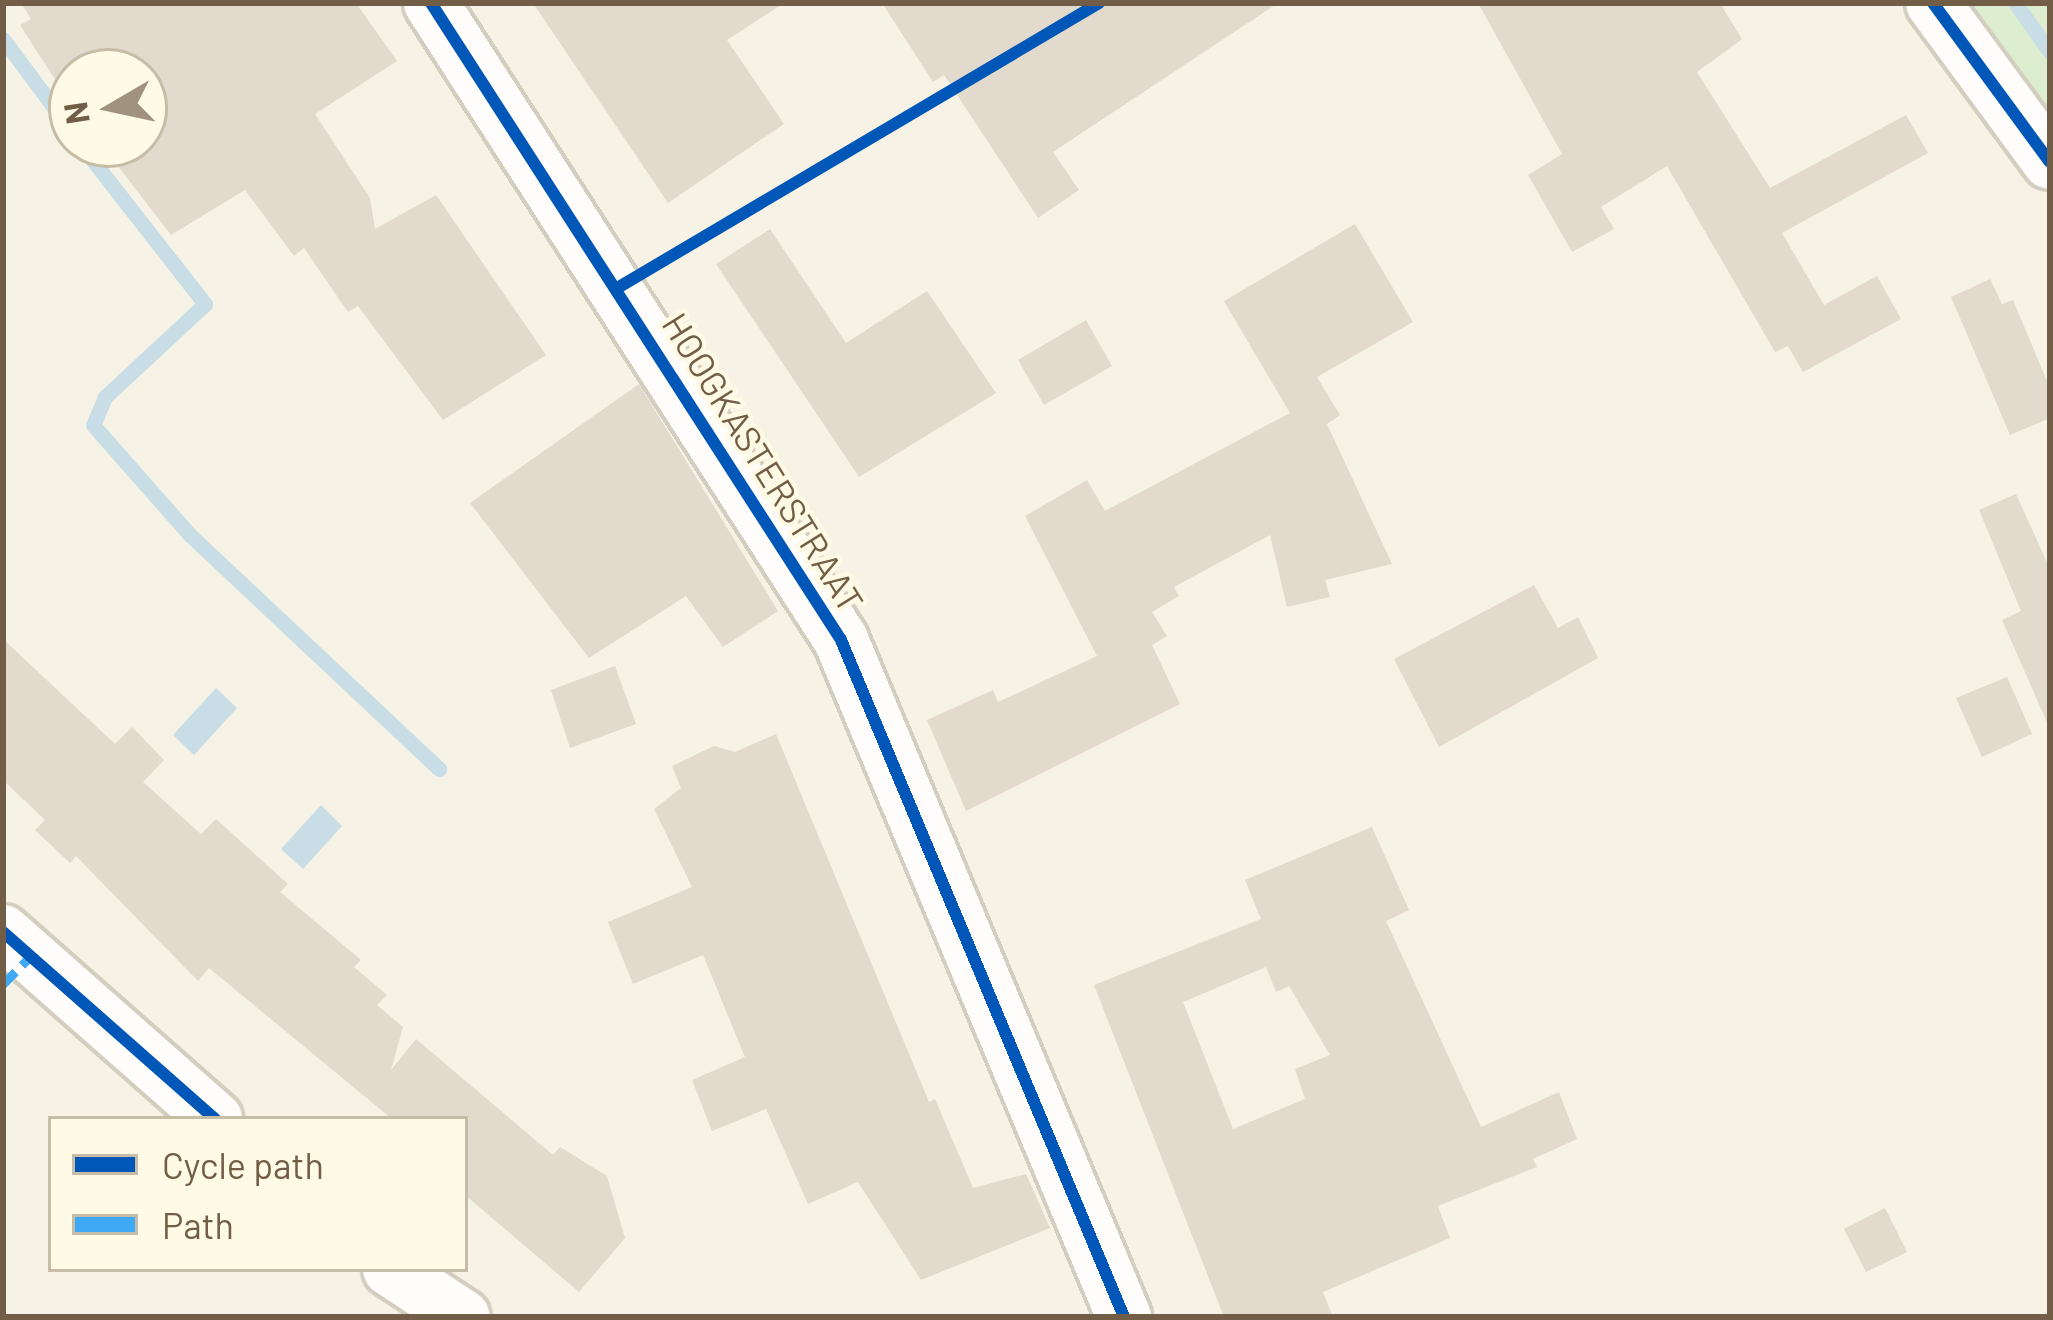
<!DOCTYPE html>
<style>
body{margin:0}
#map{position:relative;width:2053px;height:1320px;overflow:hidden;background:#f6f2e5;font-family:Barlow,sans-serif}
div>[style]{position:absolute}
.green>*{inset:0;background:#dcedd0}
.water>*{inset:0;background:#c8dde5}
.stream>*{height:15px;margin:-7.5px;padding:0 7.5px;transform-origin:7.5px;border-radius:7.5px;background:#c8dde5}
.building>*{inset:0;background:#e2dacd}
.roads{filter:drop-shadow(3px 0 #d4cec0) drop-shadow(-3px 0 #d4cec0) drop-shadow(0 3px #d4cec0) drop-shadow(0 -3px #d4cec0)}
.minor>*{height:54px;margin:-27px;padding:0 27px;transform-origin:27px;border-radius:27px;background:#fefdfb}
.quiet>*{height:9px;margin-top:-4.5px;transform-origin:0;background:repeating-linear-gradient(90deg,#3fa9f5 0 18px,transparent 0 27px)}
.cycleway>*{height:12px;margin:-6px;padding:0 6px;transform-origin:6px;border-radius:6px;background:#0057b8}
span{translate:-50% -50%;white-space:nowrap;text-align:center;line-height:1.15;-webkit-text-stroke:9px #fffae5;paint-order:stroke}
.street-label{font-size:36px;color:#725e47}
.frame{position:absolute;inset:0;border:6px solid #725e47;pointer-events:none}
.legend{position:absolute;left:48px;top:1116px;width:420px;height:156px;box-sizing:border-box;background:#fffae5;border:3px solid #c7bca6;margin:0;padding:15px 21px;list-style:none;font-size:36px;color:#725e47}
.legend li{display:flex;align-items:center;gap:24px;height:60px}
.legend b{width:60px;border:3px solid #c7bca6}
.north{position:absolute;left:48px;top:48px;width:120px;height:120px;box-sizing:border-box;background:#fffae5;border:3px solid #c7bca6;border-radius:50%;rotate:261deg;font-size:33px;font-weight:700;line-height:48px;text-align:center;color:#725e47}
.north::after{content:'';display:block;margin:auto;width:42px;height:54px;background:#a0927e;clip-path:polygon(50% 0,100% 100%,50% 72%,0 100%)}
</style>
<div id="map">
<div class="green">
<div style="clip-path:polygon(1933px 3px,2050px 3px,2050px 162px)"></div>
</div>
<div class="water">
<div style="clip-path:polygon(216px 688px,237px 708px,194px 755px,173px 735px)"></div>
<div style="clip-path:polygon(321px 805px,342px 826px,303px 869px,281px 849px)"></div>
</div>
<div class="stream">
<div style="left:2015px;top:3px;width:60px;rotate:54.5deg"></div>
<div style="left:3px;top:39px;width:116px;rotate:53.4deg"></div>
<div style="left:80px;top:144px;width:203px;rotate:52deg"></div>
<div style="left:205px;top:304px;width:137px;rotate:137.1deg"></div>
<div style="left:105px;top:397px;width:30px;rotate:113deg"></div>
<div style="left:93px;top:425px;width:147px;rotate:48.6deg"></div>
<div style="left:190px;top:535px;width:342px;rotate:43.2deg"></div>
</div>
<div class="building">
<div style="clip-path:polygon(21px 3px,356px 3px,397px 61px,315px 114px,370px 198px,375px 229px,436px 195px,546px 355px,443px 420px,358px 306px,348px 312px,304px 248px,294px 256px,245px 190px,171px 235px,101px 144px,144px 144px,144px 72px,72px 72px,72px 106px,20px 25px,31px 19px)"></div>
<div style="clip-path:polygon(533px 3px,784px 3px,727px 40px,784px 124px,668px 203px)"></div>
<div style="clip-path:polygon(882px 3px,1278px 3px,1053px 152px,1079px 190px,1038px 218px,944px 75px,933px 82px)"></div>
<div style="clip-path:polygon(1478px 3px,1720px 3px,1742px 39px,1697px 72px,1770px 188px,1906px 115px,1928px 153px,1782px 233px,1824px 305px,1877px 276px,1901px 319px,1803px 372px,1788px 346px,1775px 352px,1667px 166px,1601px 207px,1614px 229px,1572px 252px,1528px 175px,1562px 154px)"></div>
<div style="clip-path:polygon(1355px 224px,1413px 322px,1317px 377px,1340px 415px,1327px 424px,1392px 564px,1325px 580px,1330px 597px,1287px 607px,1270px 535px,1174px 587px,1179px 596px,1152px 612px,1167px 636px,1152px 645px,1180px 704px,966px 811px,927px 720px,993px 690px,998px 702px,1097px 656px,1025px 516px,1087px 480px,1105px 511px,1290px 413px,1224px 301px)"></div>
<div style="clip-path:polygon(770px 229px,846px 343px,927px 291px,996px 393px,859px 477px,716px 264px)"></div>
<div style="clip-path:polygon(1990px 279px,2002px 304px,2013px 300px,2050px 388px,2050px 418px,2010px 435px,1951px 297px)"></div>
<div style="clip-path:polygon(1086px 320px,1112px 366px,1044px 405px,1018px 360px)"></div>
<div style="clip-path:polygon(639px 384px,778px 611px,723px 647px,686px 596px,589px 658px,470px 503px)"></div>
<div style="clip-path:polygon(2016px 494px,2050px 569px,2050px 729px,2002px 620px,2021px 611px,1979px 510px)"></div>
<div style="clip-path:polygon(1534px 585px,1558px 628px,1578px 617px,1598px 658px,1439px 747px,1394px 659px)"></div>
<div style="clip-path:polygon(3px 639px,115px 744px,132px 727px,164px 760px,143px 782px,201px 834px,216px 819px,288px 884px,280px 892px,361px 960px,354px 967px,387px 995px,377px 1005px,403px 1027px,391px 1070px,416px 1039px,553px 1155px,560px 1147px,607px 1176px,625px 1238px,579px 1292px,465px 1195px,465px 1119px,392px 1119px,209px 968px,198px 981px,76px 856px,70px 863px,35px 830px,45px 820px,3px 780px)"></div>
<div style="clip-path:polygon(615px 666px,636px 724px,570px 748px,551px 690px)"></div>
<div style="clip-path:polygon(2007px 677px,2032px 734px,1982px 757px,1956px 698px)"></div>
<div style="clip-path:polygon(776px 734px,929px 1102px,935px 1099px,973px 1188px,1026px 1174px,1050px 1228px,921px 1280px,858px 1182px,808px 1204px,766px 1109px,712px 1131px,692px 1080px,745px 1057px,703px 955px,633px 984px,608px 922px,692px 887px,654px 809px,681px 788px,672px 766px,714px 746px,735px 752px)"></div>
<div style="clip-path:polygon(evenodd,1372px 827px,1409px 910px,1386px 921px,1481px 1127px,1559px 1092px,1577px 1139px,1533px 1159px,1537px 1167px,1438px 1206px,1450px 1238px,1323px 1292px,1333px 1317px,1224px 1317px,1094px 985px,1261px 919px,1245px 880px,1372px 827px,1266px 967px,1276px 992px,1289px 986px,1330px 1055px,1295px 1069px,1305px 1099px,1233px 1129px,1183px 1002px,1266px 967px)"></div>
<div style="clip-path:polygon(1885px 1208px,1907px 1252px,1866px 1272px,1844px 1229px)"></div>
</div>
<div class="roads">
<div class="minor">
<div style="left:431px;top:3px;width:758px;rotate:57.23deg"></div>
<div style="left:841px;top:640px;width:734px;rotate:67.31deg"></div>
<div style="left:1933px;top:3px;width:197px;rotate:53.7deg"></div>
<div style="left:3px;top:932px;width:283px;rotate:41.4deg"></div>
<div style="left:390px;top:1269px;width:87px;rotate:33.3deg"></div>
</div>
</div>
<div class="quiet">
<div style="left:3px;top:984px;width:38px;rotate:-45deg"></div>
</div>
<div class="cycleway">
<div style="left:431px;top:3px;width:758px;rotate:57.23deg"></div>
<div style="left:841px;top:640px;width:734px;rotate:67.31deg"></div>
<div style="left:1933px;top:3px;width:197px;rotate:53.7deg"></div>
<div style="left:619px;top:287px;width:558px;rotate:-30.61deg"></div>
<div style="left:3px;top:932px;width:283px;rotate:41.4deg"></div>
</div>
<div class="street-label">
<span style="left:764px;top:462px;rotate:58deg">HOOGKASTERSTRAAT</span>
</div>
<div class="frame"></div>
<ul class="legend">
<li><b style="height:15px;background:#0057b8"></b>Cycle path</li>
<li><b style="height:15px;background:#3fa9f5"></b>Path</li>
</ul>
<div class="north">N</div>
</div>
